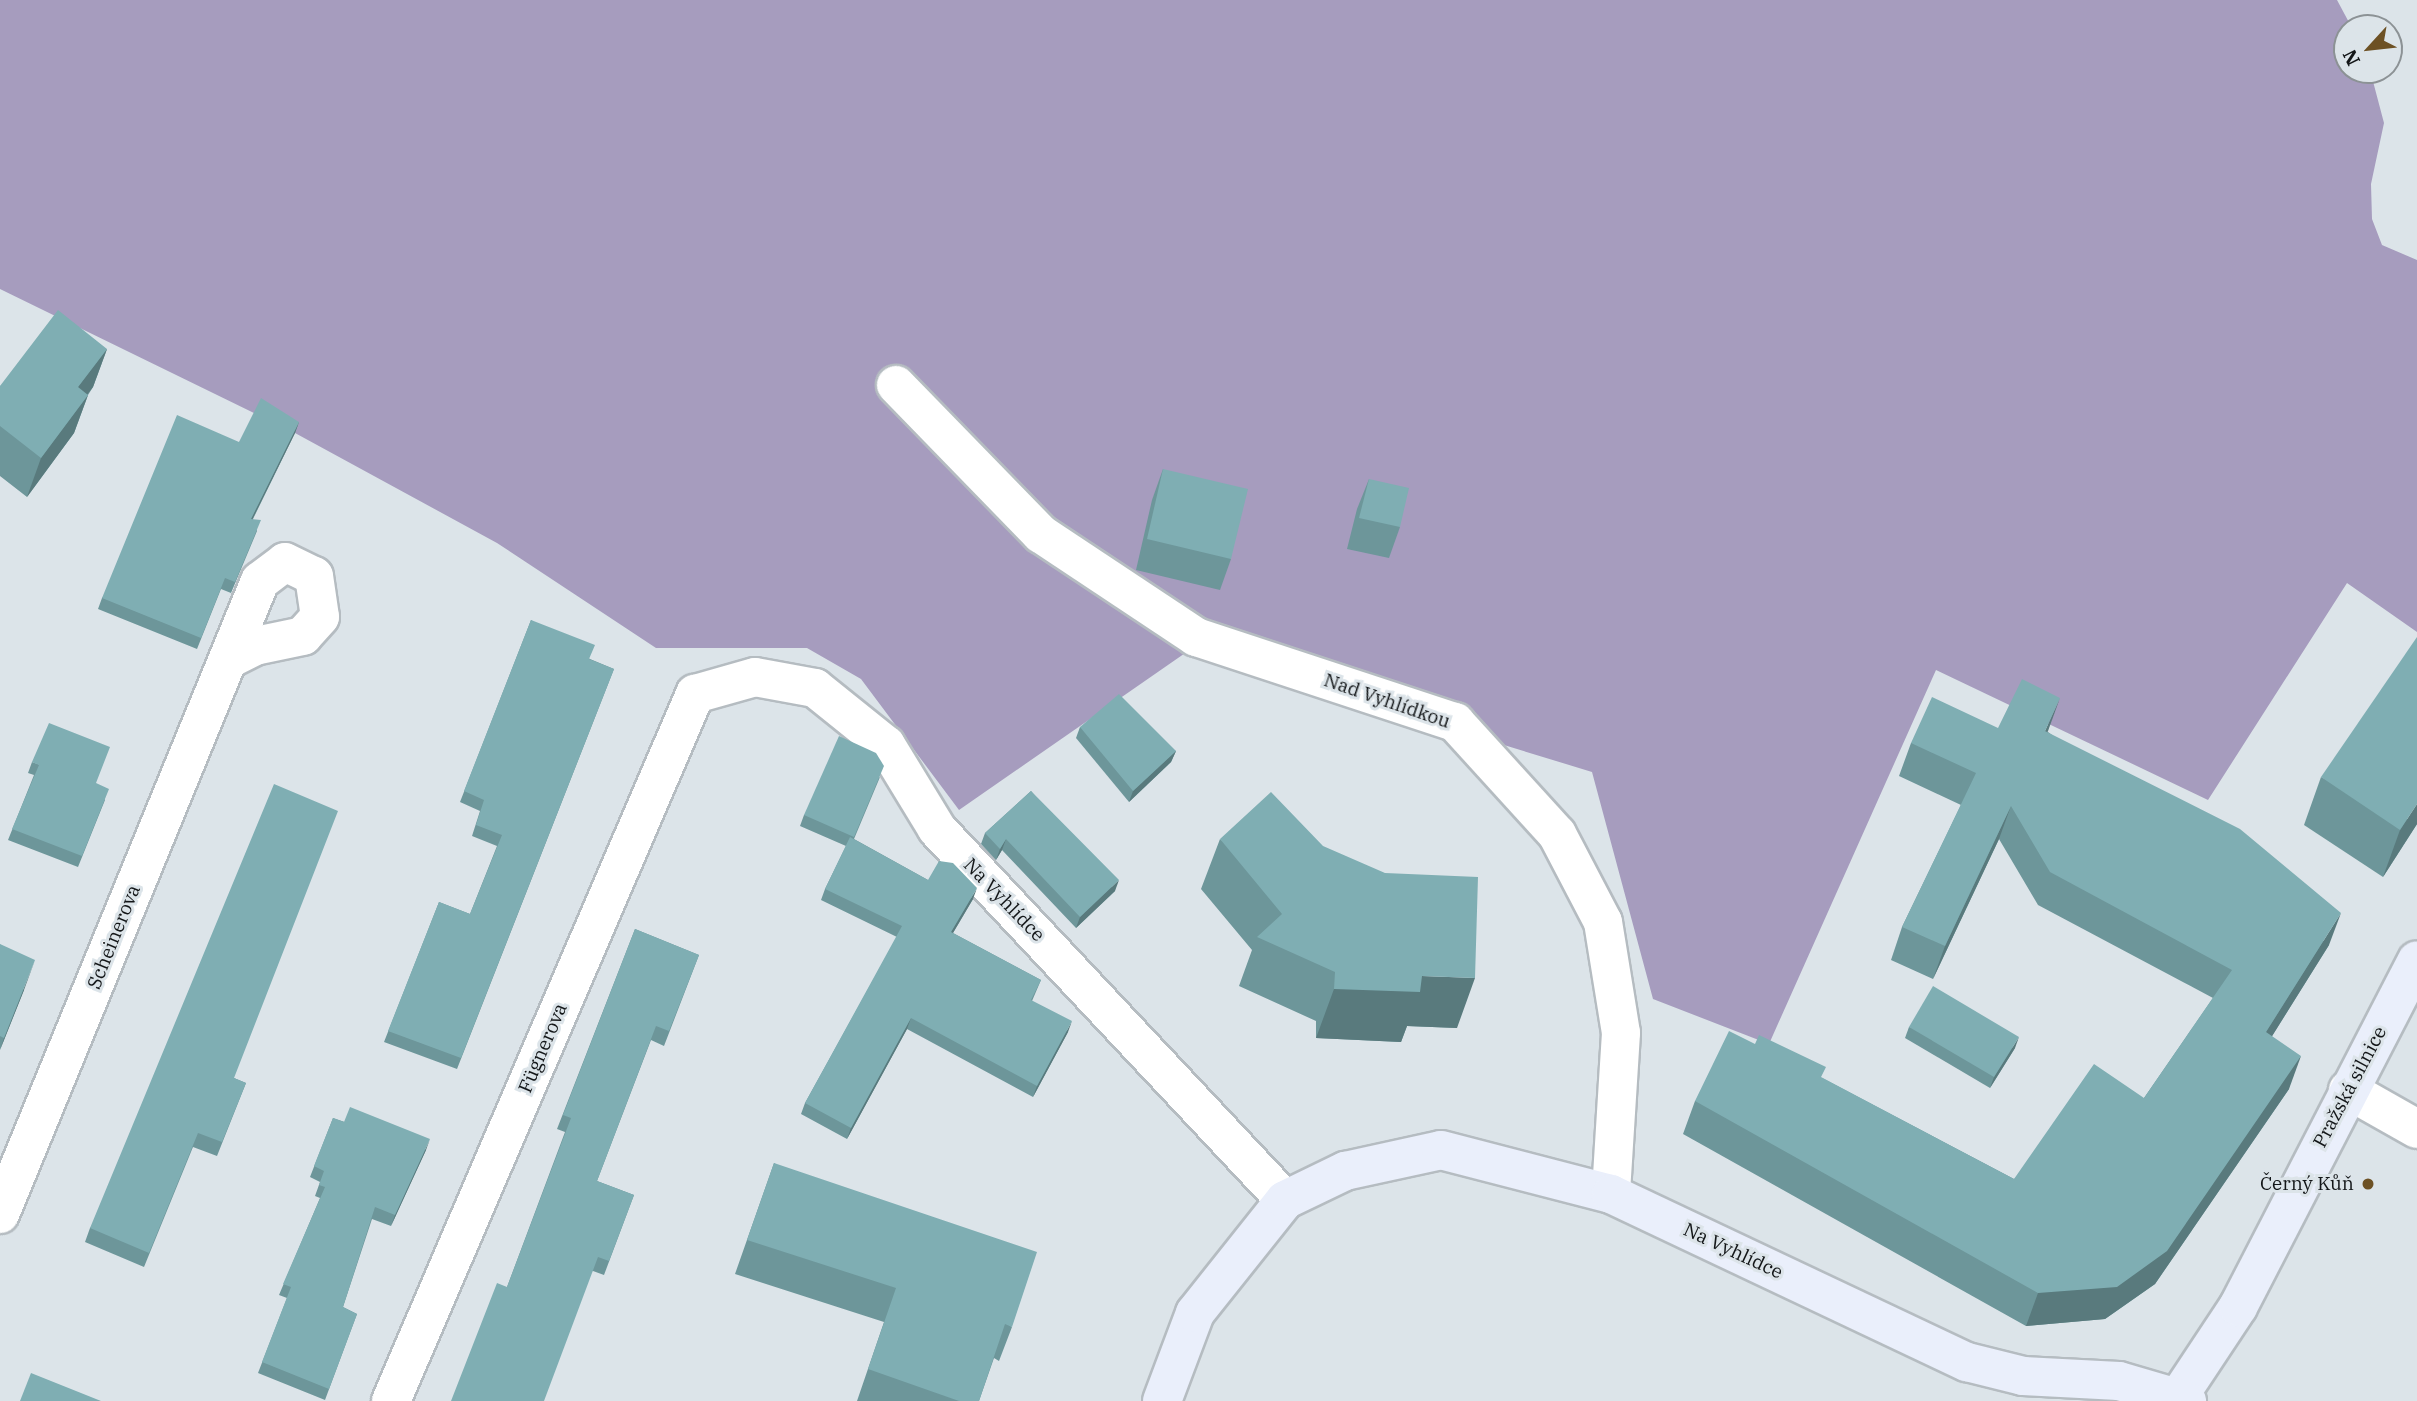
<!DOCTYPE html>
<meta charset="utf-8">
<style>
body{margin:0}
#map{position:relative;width:2417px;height:1401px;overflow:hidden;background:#dce4e9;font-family:"IBM Plex Serif",serif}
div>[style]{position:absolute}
.forest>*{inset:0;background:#a69cbe}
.roads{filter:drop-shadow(2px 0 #b5bcc1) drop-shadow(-2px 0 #b5bcc1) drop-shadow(0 2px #b5bcc1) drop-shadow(0 -2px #b5bcc1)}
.street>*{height:38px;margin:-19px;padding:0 19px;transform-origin:19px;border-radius:19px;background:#fff}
.secondary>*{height:38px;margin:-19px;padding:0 19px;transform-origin:19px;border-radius:19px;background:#eaeffb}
.wall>*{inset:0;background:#6d969a}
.shaded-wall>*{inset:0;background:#597a7d}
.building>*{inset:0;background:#7faeb3}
.dots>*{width:19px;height:19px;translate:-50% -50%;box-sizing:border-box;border:4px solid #dce4e9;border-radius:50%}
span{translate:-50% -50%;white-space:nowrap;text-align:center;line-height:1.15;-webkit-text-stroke:6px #dce4e9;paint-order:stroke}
.street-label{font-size:19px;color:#131618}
.poi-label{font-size:19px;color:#131618}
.right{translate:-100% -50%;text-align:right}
.north{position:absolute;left:2333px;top:14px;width:70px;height:70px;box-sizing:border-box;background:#dce4e9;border:2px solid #8c9295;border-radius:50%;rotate:243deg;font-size:19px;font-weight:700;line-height:28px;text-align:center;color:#131618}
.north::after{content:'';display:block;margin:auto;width:24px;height:32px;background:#6d5124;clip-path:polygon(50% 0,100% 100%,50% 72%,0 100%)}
</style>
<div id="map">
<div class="forest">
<div style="clip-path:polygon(0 0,2337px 0,2352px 28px,2347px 70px,2370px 70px,2384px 123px,2371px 184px,2372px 219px,2382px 245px,2417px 260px,2417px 632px,2347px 583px,2208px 800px,1936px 670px,1769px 1044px,1653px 999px,1592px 772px,1191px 649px,959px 810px,861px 679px,807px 648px,656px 648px,497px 543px,295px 433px,0 289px)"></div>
</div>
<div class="roads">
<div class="street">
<div style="left:896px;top:385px;width:208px;rotate:45.8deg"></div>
<div style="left:1041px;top:534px;width:186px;rotate:33.6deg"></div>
<div style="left:1196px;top:637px;width:273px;rotate:18.2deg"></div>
<div style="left:1455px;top:722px;width:151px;rotate:47.7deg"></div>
<div style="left:1557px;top:834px;width:99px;rotate:62.4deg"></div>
<div style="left:1603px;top:922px;width:112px;rotate:80.8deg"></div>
<div style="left:1621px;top:1033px;width:161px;rotate:93.6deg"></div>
<div style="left:2348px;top:1090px;width:79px;rotate:29.5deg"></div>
<div style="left:0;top:1214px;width:684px;rotate:-67.67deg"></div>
<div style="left:260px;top:581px;width:31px;rotate:-37deg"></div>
<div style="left:285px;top:562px;width:32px;rotate:26deg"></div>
<div style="left:314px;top:576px;width:41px;rotate:81.7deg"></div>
<div style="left:320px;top:617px;width:25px;rotate:132deg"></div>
<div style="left:303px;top:636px;width:49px;rotate:168.2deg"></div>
<div style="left:255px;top:646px;width:29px;rotate:153deg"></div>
<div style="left:391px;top:1401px;width:770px;rotate:-66.73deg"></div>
<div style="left:695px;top:694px;width:62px;rotate:-15.8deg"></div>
<div style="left:755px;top:677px;width:61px;rotate:10.4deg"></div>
<div style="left:815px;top:688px;width:91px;rotate:38.8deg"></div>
<div style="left:886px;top:745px;width:98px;rotate:58.7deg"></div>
<div style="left:937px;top:829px;width:509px;rotate:46.83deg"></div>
</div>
<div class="secondary">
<div style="left:2179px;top:1396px;width:107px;rotate:-56.5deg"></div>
<div style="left:2238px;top:1307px;width:390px;rotate:-62.7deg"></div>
<div style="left:1162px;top:1401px;width:94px;rotate:-69.4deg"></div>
<div style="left:1195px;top:1313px;width:144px;rotate:-51.5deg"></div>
<div style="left:1285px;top:1200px;width:67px;rotate:-25.8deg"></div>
<div style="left:1345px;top:1171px;width:98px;rotate:-12.3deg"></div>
<div style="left:1441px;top:1150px;width:176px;rotate:14.5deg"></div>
<div style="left:1611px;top:1194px;width:394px;rotate:25.3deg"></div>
<div style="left:1967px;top:1362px;width:58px;rotate:14deg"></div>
<div style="left:2023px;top:1376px;width:96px;rotate:3deg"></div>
<div style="left:2119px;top:1381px;width:71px;rotate:16.4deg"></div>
</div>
</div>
<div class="wall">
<div style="clip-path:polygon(107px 349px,93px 387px,88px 395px,74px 433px,27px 497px,0 476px,0 386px)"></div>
<div style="clip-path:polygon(299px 422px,295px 433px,253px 519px,257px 531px,231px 593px,221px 589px,197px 649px,98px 609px,102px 598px,239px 442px)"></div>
<div style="clip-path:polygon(1163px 469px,1231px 559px,1220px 590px,1136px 570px,1152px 500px)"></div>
<div style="clip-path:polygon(1369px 479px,1400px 527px,1389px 558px,1347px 549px,1357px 509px)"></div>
<div style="clip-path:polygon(531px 620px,590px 659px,614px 669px,457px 1069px,384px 1042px,439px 902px,470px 914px,497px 846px,472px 836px,480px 811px,460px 802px)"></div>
<div style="clip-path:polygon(1080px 727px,1176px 751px,1171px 762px,1129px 802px,1076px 738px)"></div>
<div style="clip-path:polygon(1998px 728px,2048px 732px,2329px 945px,2272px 1036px,2289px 1089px,2155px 1284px,2105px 1319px,2026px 1326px,1683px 1134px,1695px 1101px,1822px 1078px,2014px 1179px,2144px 1098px,2213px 998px,2038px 905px,1999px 839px,1933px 979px,1891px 960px,1902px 927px,1961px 805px,1899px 776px,1911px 743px)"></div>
<div style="clip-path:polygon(32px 762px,96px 784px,105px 800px,78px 867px,8px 840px,34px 775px,28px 773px)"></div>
<div style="clip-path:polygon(880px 777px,854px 839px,928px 880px,973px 899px,953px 933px,1041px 980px,1032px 1001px,1068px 1032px,1033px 1097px,907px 1029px,847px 1139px,801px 1114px,805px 1103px,897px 937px,821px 900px,825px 889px,846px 846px,800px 826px,804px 815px)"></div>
<div style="clip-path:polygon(2321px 777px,2417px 824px,2383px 877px,2304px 825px)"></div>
<div style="clip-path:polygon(1031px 791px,1115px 891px,1076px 928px,1002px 850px,996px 860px,981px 844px,985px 833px)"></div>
<div style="clip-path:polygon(1220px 839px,1457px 1028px,1407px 1026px,1401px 1042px,1316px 1038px,1316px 1021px,1239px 986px,1252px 950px,1201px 889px)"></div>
<div style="clip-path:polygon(635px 929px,699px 955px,664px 1046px,651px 1040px,597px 1181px,634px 1195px,604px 1275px,593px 1271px,507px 1287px,565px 1132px,557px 1129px)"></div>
<div style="clip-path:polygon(0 944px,24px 990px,0 1050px)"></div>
<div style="clip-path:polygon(1909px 1027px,2015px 1048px,1990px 1088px,1905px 1038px)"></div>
<div style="clip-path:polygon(234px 1078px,246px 1083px,217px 1156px,193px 1147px,144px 1267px,85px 1242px,90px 1228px)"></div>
<div style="clip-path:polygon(333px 1118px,426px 1150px,391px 1226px,372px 1219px,343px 1307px,357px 1314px,325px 1400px,258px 1373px,287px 1298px,279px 1295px,320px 1198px,315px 1196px,320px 1182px,310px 1177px)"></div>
<div style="clip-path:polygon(774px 1163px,1012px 1327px,999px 1361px,994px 1358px,979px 1401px,857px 1401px,884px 1322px,735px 1274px)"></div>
</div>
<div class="shaded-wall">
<div style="clip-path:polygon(107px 349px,93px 387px,64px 425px,78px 387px)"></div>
<div style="clip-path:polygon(88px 395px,74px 433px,27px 497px,41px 458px)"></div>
<div style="clip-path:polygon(299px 422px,295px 433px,247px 530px,251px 519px)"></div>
<div style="clip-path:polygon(2060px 698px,2048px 731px,2033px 764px,2045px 731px)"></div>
<div style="clip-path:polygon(1176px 751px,1171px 762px,1129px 802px,1133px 791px)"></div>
<div style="clip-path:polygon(2417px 804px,2417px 824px,2383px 877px,2400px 830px)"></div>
<div style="clip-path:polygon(2011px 806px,1999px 839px,1933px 979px,1945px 946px)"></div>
<div style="clip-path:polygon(1006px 839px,1002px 850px,996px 860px,1000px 849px)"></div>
<div style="clip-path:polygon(1119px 880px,1115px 891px,1076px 928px,1080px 917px)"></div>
<div style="clip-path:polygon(977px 888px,973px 899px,947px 943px,951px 932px)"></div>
<div style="clip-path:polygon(2341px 913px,2329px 945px,2254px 1065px,2266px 1032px)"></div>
<div style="clip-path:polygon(35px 960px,24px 990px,0 1050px,4px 1038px)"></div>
<div style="clip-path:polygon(1422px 976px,1475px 978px,1457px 1028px,1407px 1026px,1401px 1042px,1316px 1038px,1334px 989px)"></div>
<div style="clip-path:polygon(911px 1018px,907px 1029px,847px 1139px,851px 1128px)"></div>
<div style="clip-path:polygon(1072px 1021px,1068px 1032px,1033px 1097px,1037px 1086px)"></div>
<div style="clip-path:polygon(2019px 1037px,2015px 1048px,1990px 1088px,1994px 1077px)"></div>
<div style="clip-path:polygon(2301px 1056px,2289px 1089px,2155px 1284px,2105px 1319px,2026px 1326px,2038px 1293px)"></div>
<div style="clip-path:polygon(430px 1139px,426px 1150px,391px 1226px,395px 1215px)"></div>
</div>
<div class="building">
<div style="clip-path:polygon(58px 310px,107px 349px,78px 387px,88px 395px,41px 458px,0 426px,0 386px)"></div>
<div style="clip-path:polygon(261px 398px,299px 422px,251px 519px,261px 520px,235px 582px,225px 578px,201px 638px,102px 598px,177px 415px,239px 442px)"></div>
<div style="clip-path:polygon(1163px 469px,1248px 489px,1231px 559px,1147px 539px)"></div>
<div style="clip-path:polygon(1369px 479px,1409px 488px,1400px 527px,1359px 518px)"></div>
<div style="clip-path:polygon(531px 620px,595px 645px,589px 659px,614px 669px,461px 1058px,388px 1031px,439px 902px,470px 914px,502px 835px,476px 825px,484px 800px,464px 791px)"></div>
<div style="clip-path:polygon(2417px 637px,2417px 804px,2400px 830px,2321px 777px)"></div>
<div style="clip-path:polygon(2022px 679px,2060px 698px,2045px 731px,2240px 829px,2341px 913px,2266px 1032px,2301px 1056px,2167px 1251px,2117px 1287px,2038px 1293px,1695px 1101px,1729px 1031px,1755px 1044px,1759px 1035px,1826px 1067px,1821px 1077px,2014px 1179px,2094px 1064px,2144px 1098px,2232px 970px,2050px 872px,2011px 806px,1945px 946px,1902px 927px,1976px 773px,1911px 743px,1932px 697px,1998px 728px)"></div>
<div style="clip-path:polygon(1119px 694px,1176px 751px,1133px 791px,1080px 727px)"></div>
<div style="clip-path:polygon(49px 723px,110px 747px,96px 783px,109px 789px,82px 856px,12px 829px,39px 765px,32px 762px)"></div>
<div style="clip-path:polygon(839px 736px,876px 753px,884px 766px,854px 837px,804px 815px)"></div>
<div style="clip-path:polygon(274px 784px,338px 811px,234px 1078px,246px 1083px,222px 1142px,198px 1133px,149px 1253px,90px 1228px)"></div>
<div style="clip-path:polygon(1031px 791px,1119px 880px,1080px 917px,1006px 839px,1000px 849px,985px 833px)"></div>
<div style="clip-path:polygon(1271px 792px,1323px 846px,1385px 873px,1478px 877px,1475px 978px,1422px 976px,1420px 992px,1334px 989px,1335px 972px,1257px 937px,1282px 914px,1220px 839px)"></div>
<div style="clip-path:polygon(850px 837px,928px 880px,939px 861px,953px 863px,977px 888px,951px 932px,1041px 980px,1031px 1000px,1072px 1021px,1037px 1086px,911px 1018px,851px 1128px,805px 1103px,902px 926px,825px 889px)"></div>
<div style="clip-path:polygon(635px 929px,699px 955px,669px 1031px,656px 1026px,597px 1181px,634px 1195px,609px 1261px,598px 1257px,544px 1401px,451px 1401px,497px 1283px,507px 1287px,571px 1118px,563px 1115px)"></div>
<div style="clip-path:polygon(0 944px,35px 960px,4px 1038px,0 1036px)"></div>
<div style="clip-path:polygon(1933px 986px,2019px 1037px,1994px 1077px,1909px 1027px)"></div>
<div style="clip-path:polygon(350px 1107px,430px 1139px,395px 1215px,375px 1207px,343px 1307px,357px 1314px,329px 1389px,262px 1362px,291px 1287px,283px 1284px,325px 1187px,319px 1185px,324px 1171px,314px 1166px,333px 1118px,344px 1122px)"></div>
<div style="clip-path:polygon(774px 1163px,1037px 1252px,1012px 1327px,1005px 1324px,979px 1401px,959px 1401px,868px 1369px,896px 1288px,747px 1240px)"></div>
<div style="clip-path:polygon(31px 1373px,101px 1401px,20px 1401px)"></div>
</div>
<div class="dots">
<div style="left:2368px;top:1184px;background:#6d5124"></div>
</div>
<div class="street-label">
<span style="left:1387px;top:701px;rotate:19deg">Nad Vyhlídkou</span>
<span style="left:1004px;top:900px;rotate:46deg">Na Vyhlídce</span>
<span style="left:114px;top:937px;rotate:-68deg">Scheinerova</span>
<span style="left:543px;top:1048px;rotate:-67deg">Fügnerova</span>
<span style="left:2350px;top:1087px;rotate:-62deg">Pražská silnice</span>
<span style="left:1733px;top:1251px;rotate:25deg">Na Vyhlídce</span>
</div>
<div class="poi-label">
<span class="right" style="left:2354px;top:1184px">Černý Kůň</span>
</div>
<div class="north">N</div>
</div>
